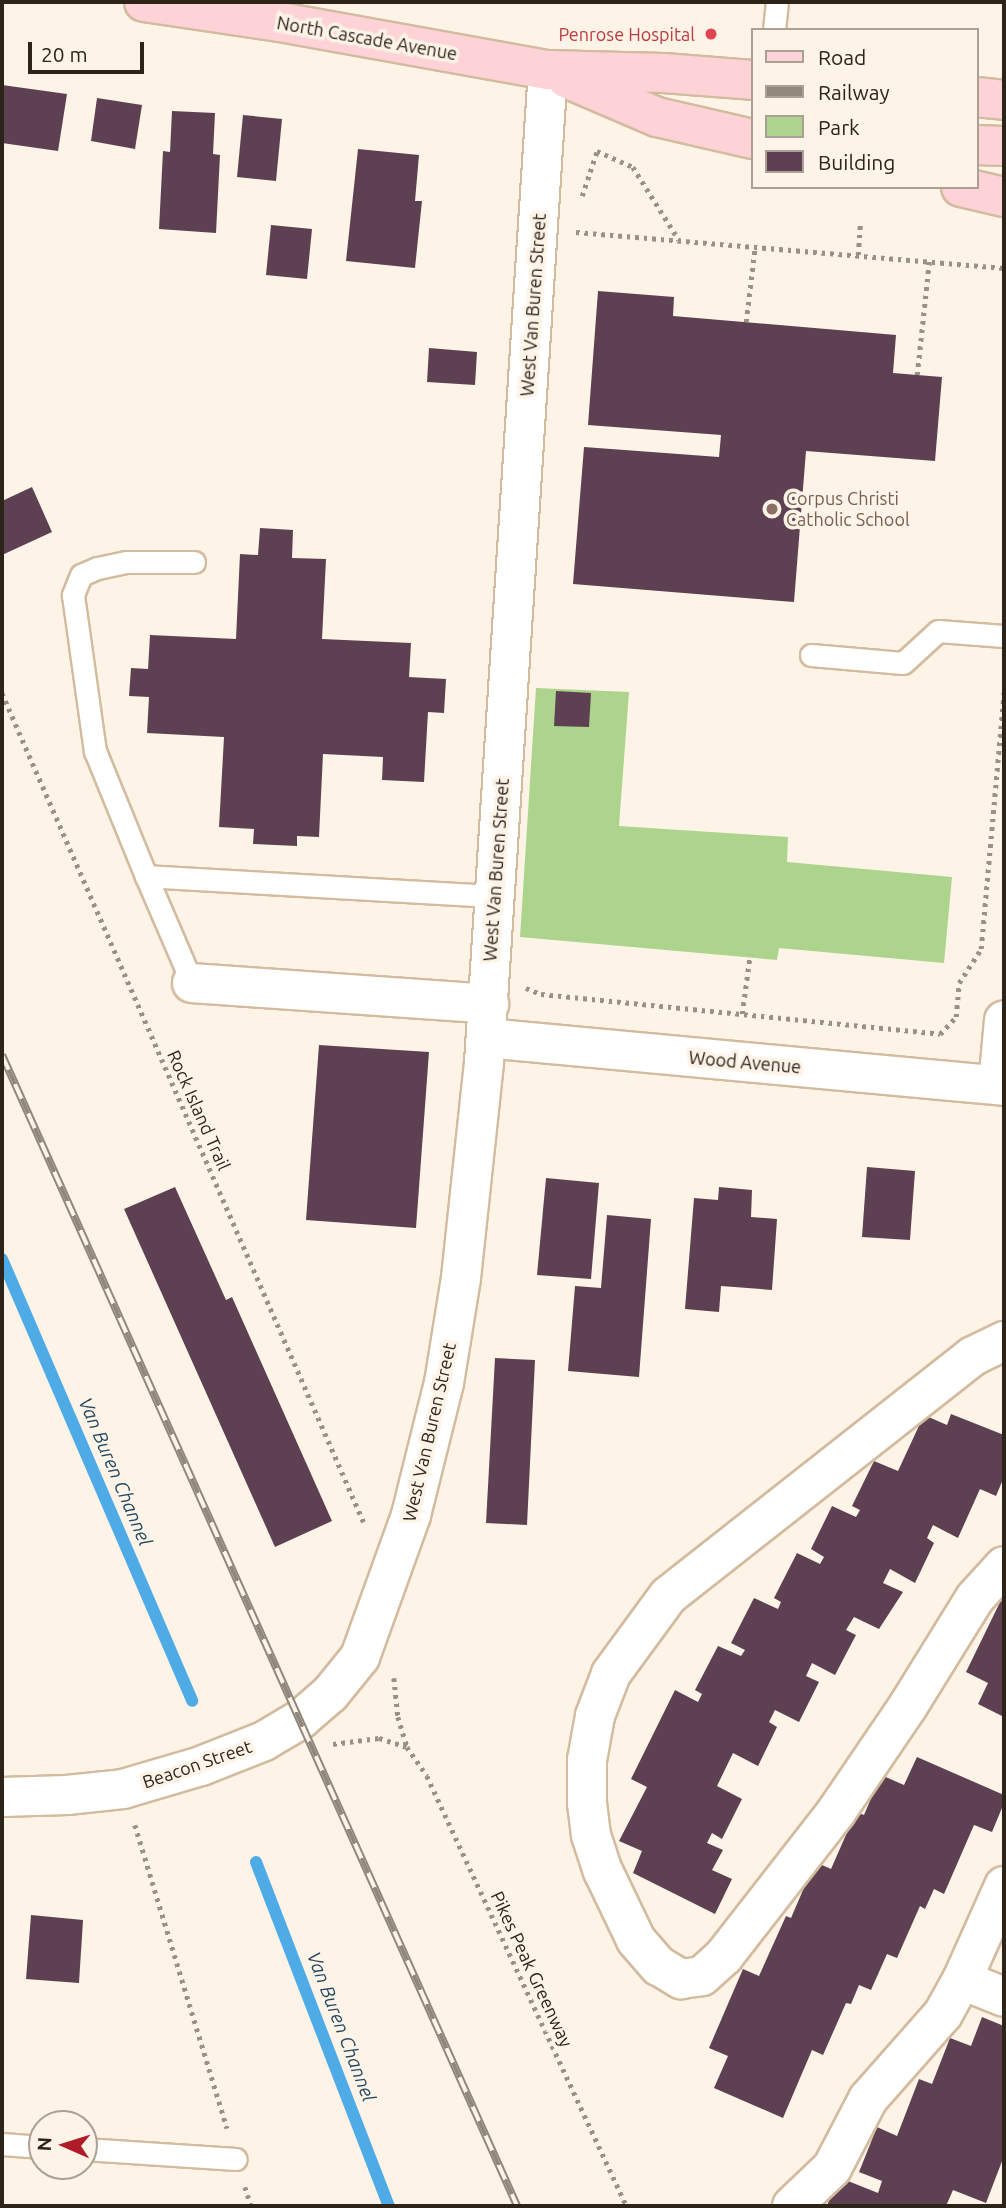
<!DOCTYPE html>
<style>
body{margin:0}
#map{position:relative;width:1006px;height:2208px;overflow:hidden;background:#fdf3e7;font-family:Ubuntu,sans-serif}
div>[style]{position:absolute}
.green>*{inset:0;background:#acd48c}
.stream>*{height:12px;margin:-6px;padding:0 6px;transform-origin:6px;border-radius:6px;background:#4eabe6}
.building>*{inset:0;background:#5d4152}
.path>*{height:4.5px;margin-top:-2.25px;transform-origin:0;background:repeating-linear-gradient(90deg,#9a9084 0 3.5px,transparent 0 8.5px)}
.roads{filter:drop-shadow(2px 0 #d3bb9f) drop-shadow(-2px 0 #d3bb9f) drop-shadow(0 2px #d3bb9f) drop-shadow(0 -2px #d3bb9f)}
.service>*{height:21px;margin:-10.5px;padding:0 10.5px;transform-origin:10.5px;border-radius:10.5px;background:#fff}
.minor>*{height:38px;margin:-19px;padding:0 19px;transform-origin:19px;border-radius:19px;background:#fff}
.secondary>*{height:38px;margin:-19px;padding:0 19px;transform-origin:19px;border-radius:19px;background:#fed3d8}
.rail>*{height:8px;margin-top:-4px;transform-origin:0;background:repeating-linear-gradient(90deg,#fdf3e7 0 16px,#91877c 0 32px);box-sizing:border-box;border-block:2px solid #91877c}
.dots>*{width:19px;height:19px;translate:-50% -50%;box-sizing:border-box;border:4px solid #fdf3e7;border-radius:50%}
span{translate:-50% -50%;white-space:nowrap;text-align:center;line-height:1.15;-webkit-text-stroke:7px #fdf3e7;paint-order:stroke}
.health-label{font-size:18px;color:#be3a42}
.right{translate:-100% -50%;text-align:right}
.street-label{font-size:18px;color:#2d2419}
.education-label{font-size:18px;color:#785e54}
.left{translate:0 -50%;text-align:left}
.water-label{font-size:19px;color:#234962;font-style:italic}
.frame{position:absolute;inset:0;border:4px solid #2d2419;pointer-events:none}
.legend{position:absolute;left:751px;top:28px;width:228px;height:161px;box-sizing:border-box;background:#fdf3e7;border:2px solid #aaa095;margin:0;padding:9px 12px;list-style:none;font-size:21px;color:#2d2419}
.legend li{display:flex;align-items:center;gap:14px;height:35px}
.legend b{width:35px;border:2px solid #aaa095}
.north{position:absolute;left:28px;top:2110px;width:70px;height:70px;box-sizing:border-box;background:#fdf3e7;border:2px solid #aaa095;border-radius:50%;rotate:273deg;font-size:19px;font-weight:700;line-height:28px;text-align:center;color:#2d2419}
.north::after{content:'';display:block;margin:auto;width:24px;height:32px;background:#af1c28;clip-path:polygon(50% 0,100% 100%,50% 72%,0 100%)}
.scale{position:absolute;left:28px;top:42px;width:116px;height:32px;box-sizing:border-box;border:4px solid #2d2419;border-top:0;padding-left:9px;font-size:21px;line-height:24px;white-space:nowrap;color:#2d2419;-webkit-text-stroke:5px #fdf3e7;paint-order:stroke}
</style>
<div id="map">
<div class="green">
<div style="clip-path:polygon(536px 688px,629px 692px,619px 826px,788px 837px,787px 862px,952px 877px,944px 963px,779px 948px,777px 960px,520px 937px)"></div>
</div>
<div class="stream">
<div style="left:2px;top:1259px;width:481px;rotate:66.7deg"></div>
<div style="left:256px;top:1862px;width:369px;rotate:68.9deg"></div>
</div>
<div class="building">
<div style="clip-path:polygon(2px 85px,67px 94px,58px 151px,2px 143px)"></div>
<div style="clip-path:polygon(97px 98px,142px 105px,135px 149px,91px 141px)"></div>
<div style="clip-path:polygon(172px 111px,215px 113px,213px 154px,220px 155px,216px 233px,159px 229px,163px 151px,170px 152px)"></div>
<div style="clip-path:polygon(243px 115px,282px 119px,276px 181px,237px 177px)"></div>
<div style="clip-path:polygon(358px 149px,419px 155px,415px 201px,422px 201px,415px 268px,346px 261px)"></div>
<div style="clip-path:polygon(271px 225px,312px 229px,307px 279px,266px 275px)"></div>
<div style="clip-path:polygon(598px 291px,674px 297px,673px 316px,896px 335px,893px 373px,942px 377px,935px 461px,806px 451px,794px 602px,573px 584px,584px 447px,719px 457px,721px 435px,588px 425px)"></div>
<div style="clip-path:polygon(429px 348px,477px 352px,475px 385px,427px 382px)"></div>
<div style="clip-path:polygon(32px 487px,52px 532px,2px 555px,2px 501px)"></div>
<div style="clip-path:polygon(260px 528px,293px 530px,292px 558px,326px 559px,322px 639px,411px 643px,409px 677px,446px 679px,444px 713px,428px 712px,424px 782px,382px 780px,383px 757px,323px 754px,319px 837px,297px 836px,297px 846px,253px 844px,254px 829px,219px 827px,224px 737px,147px 733px,149px 697px,129px 696px,131px 668px,148px 669px,150px 635px,236px 639px,240px 554px,258px 555px)"></div>
<div style="clip-path:polygon(556px 691px,591px 693px,589px 727px,554px 726px)"></div>
<div style="clip-path:polygon(319px 1045px,429px 1052px,416px 1228px,306px 1220px)"></div>
<div style="clip-path:polygon(867px 1167px,915px 1171px,910px 1240px,862px 1237px)"></div>
<div style="clip-path:polygon(546px 1178px,599px 1183px,591px 1279px,537px 1275px)"></div>
<div style="clip-path:polygon(175px 1187px,226px 1300px,232px 1297px,332px 1521px,275px 1547px,124px 1209px)"></div>
<div style="clip-path:polygon(719px 1187px,752px 1190px,751px 1217px,777px 1219px,772px 1290px,721px 1286px,719px 1312px,685px 1309px,694px 1198px,718px 1200px)"></div>
<div style="clip-path:polygon(607px 1215px,651px 1219px,639px 1377px,568px 1371px,575px 1286px,601px 1288px)"></div>
<div style="clip-path:polygon(495px 1358px,535px 1360px,527px 1525px,486px 1523px)"></div>
<div style="clip-path:polygon(951px 1414px,1004px 1435px,1004px 1477px,996px 1496px,980px 1489px,958px 1538px,933px 1525px,927px 1538px,934px 1543px,915px 1583px,890px 1569px,883px 1583px,903px 1592px,879px 1629px,854px 1617px,846px 1630px,856px 1635px,835px 1675px,812px 1663px,806px 1676px,819px 1682px,799px 1722px,775px 1710px,769px 1722px,777px 1727px,758px 1766px,733px 1753px,717px 1786px,742px 1799px,722px 1839px,712px 1833px,707px 1843px,723px 1850px,712px 1870px,732px 1879px,715px 1914px,633px 1873px,642px 1851px,619px 1841px,647px 1787px,631px 1779px,675px 1690px,698px 1702px,702px 1694px,695px 1690px,718px 1646px,741px 1656px,745px 1650px,731px 1643px,754px 1598px,778px 1609px,781px 1602px,774px 1598px,797px 1553px,820px 1564px,824px 1557px,811px 1549px,832px 1506px,856px 1517px,860px 1510px,852px 1506px,874px 1461px,898px 1471px,924px 1415px,947px 1425px)"></div>
<div style="clip-path:polygon(1004px 1594px,1004px 1717px,978px 1704px,988px 1683px,966px 1672px)"></div>
<div style="clip-path:polygon(917px 1757px,1004px 1795px,1004px 1803px,992px 1832px,974px 1825px,944px 1894px,934px 1889px,925px 1909px,920px 1906px,897px 1958px,887px 1954px,871px 1990px,859px 1985px,851px 2004px,846px 2003px,823px 2055px,812px 2050px,783px 2118px,714px 2088px,728px 2056px,709px 2048px,743px 1969px,759px 1976px,786px 1916px,791px 1918px,815px 1862px,831px 1869px,856px 1812px,864px 1815px,881px 1775px,904px 1785px)"></div>
<div style="clip-path:polygon(31px 1915px,83px 1920px,79px 1983px,26px 1979px)"></div>
<div style="clip-path:polygon(982px 2017px,1004px 2026px,1004px 2156px,986px 2203px,953px 2190px,946px 2206px,827px 2206px,838px 2177px,878px 2193px,882px 2181px,859px 2172px,877px 2127px,897px 2136px,919px 2079px,932px 2084px,950px 2038px,971px 2046px)"></div>
</div>
<div class="path">
<div style="left:582px;top:196px;width:47px;rotate:-71.6deg"></div>
<div style="left:597px;top:151px;width:39px;rotate:24deg"></div>
<div style="left:633px;top:167px;width:86px;rotate:57.8deg"></div>
<div style="left:576px;top:232px;width:430px;rotate:4.8deg"></div>
<div style="left:858px;top:255px;width:32px;rotate:-86deg"></div>
<div style="left:746px;top:322px;width:76px;rotate:-83.2deg"></div>
<div style="left:917px;top:375px;width:114px;rotate:-83.9deg"></div>
<div style="left:2px;top:693px;width:908px;rotate:66.43deg"></div>
<div style="left:526px;top:988px;width:16px;rotate:22deg"></div>
<div style="left:541px;top:994px;width:401px;rotate:5.7deg"></div>
<div style="left:940px;top:1034px;width:23px;rotate:-47deg"></div>
<div style="left:956px;top:1017px;width:34px;rotate:-85deg"></div>
<div style="left:959px;top:983px;width:40px;rotate:-57.1deg"></div>
<div style="left:981px;top:949px;width:261px;rotate:-84.9deg"></div>
<div style="left:742px;top:1014px;width:60px;rotate:-82.3deg"></div>
<div style="left:394px;top:1678px;width:39px;rotate:84deg"></div>
<div style="left:398px;top:1717px;width:31px;rotate:73deg"></div>
<div style="left:407px;top:1747px;width:35px;rotate:55deg"></div>
<div style="left:427px;top:1776px;width:474px;rotate:65.1deg"></div>
<div style="left:333px;top:1744px;width:46px;rotate:-7.4deg"></div>
<div style="left:379px;top:1738px;width:29px;rotate:18deg"></div>
<div style="left:135px;top:1825px;width:317px;rotate:73.1deg"></div>
<div style="left:245px;top:2187px;width:20px;rotate:72deg"></div>
</div>
<div class="roads">
<div class="service">
<div style="left:774px;top:30px;width:28px;rotate:-84deg"></div>
<div style="left:194px;top:562px;width:68px;rotate:180deg"></div>
<div style="left:126px;top:562px;width:30px;rotate:168deg"></div>
<div style="left:97px;top:568px;width:17px;rotate:156deg"></div>
<div style="left:81px;top:575px;width:22px;rotate:112deg"></div>
<div style="left:73px;top:595px;width:158px;rotate:82deg"></div>
<div style="left:95px;top:751px;width:135px;rotate:67.8deg"></div>
<div style="left:146px;top:876px;width:349px;rotate:3.3deg"></div>
<div style="left:811px;top:655px;width:92px;rotate:5deg"></div>
<div style="left:903px;top:663px;width:47px;rotate:-42.4deg"></div>
<div style="left:938px;top:631px;width:66px;rotate:4.3deg"></div>
<div style="left:146px;top:876px;width:116px;rotate:66.7deg"></div>
<div style="left:2px;top:2144px;width:40px;rotate:4.3deg"></div>
<div style="left:84px;top:2149px;width:152px;rotate:3.8deg"></div>
</div>
<div class="minor">
<div style="left:192px;top:983px;width:298px;rotate:4deg"></div>
<div style="left:486px;top:1038px;width:520px;rotate:5.29deg"></div>
<div style="left:998px;top:1085px;width:65px;rotate:-84.7deg"></div>
<div style="left:1004px;top:1341px;width:34px;rotate:154deg"></div>
<div style="left:973px;top:1356px;width:388px;rotate:141.8deg"></div>
<div style="left:668px;top:1596px;width:97px;rotate:126.2deg"></div>
<div style="left:611px;top:1674px;width:45px;rotate:110.9deg"></div>
<div style="left:595px;top:1716px;width:45px;rotate:100.3deg"></div>
<div style="left:587px;top:1760px;width:43px;rotate:90deg"></div>
<div style="left:587px;top:1803px;width:32px;rotate:83deg"></div>
<div style="left:591px;top:1835px;width:38px;rotate:72deg"></div>
<div style="left:603px;top:1871px;width:76px;rotate:64.4deg"></div>
<div style="left:636px;top:1940px;width:35px;rotate:49deg"></div>
<div style="left:659px;top:1966px;width:26px;rotate:31deg"></div>
<div style="left:681px;top:1979px;width:21px;rotate:-8deg"></div>
<div style="left:702px;top:1976px;width:30px;rotate:-42deg"></div>
<div style="left:724px;top:1956px;width:182px;rotate:-52.1deg"></div>
<div style="left:836px;top:1812px;width:128px;rotate:-55.8deg"></div>
<div style="left:908px;top:1706px;width:127px;rotate:-58.2deg"></div>
<div style="left:975px;top:1598px;width:43px;rotate:-47.8deg"></div>
<div style="left:2px;top:1797px;width:65px;rotate:-1.8deg"></div>
<div style="left:67px;top:1795px;width:56px;rotate:-6.1deg"></div>
<div style="left:123px;top:1789px;width:81px;rotate:-16.4deg"></div>
<div style="left:201px;top:1766px;width:68px;rotate:-21.6deg"></div>
<div style="left:264px;top:1741px;width:43px;rotate:-30.7deg"></div>
<div style="left:301px;top:1719px;width:38px;rotate:-41deg"></div>
<div style="left:330px;top:1694px;width:48px;rotate:-51deg"></div>
<div style="left:360px;top:1657px;width:151px;rotate:-70.2deg"></div>
<div style="left:411px;top:1515px;width:136px;rotate:-76deg"></div>
<div style="left:444px;top:1383px;width:106px;rotate:-80.8deg"></div>
<div style="left:461px;top:1278px;width:217px;rotate:-83.9deg"></div>
<div style="left:484px;top:1062px;width:994px;rotate:-86.31deg"></div>
<div style="left:962px;top:1980px;width:45px;rotate:22deg"></div>
<div style="left:792px;top:2206px;width:55px;rotate:-43.5deg"></div>
<div style="left:832px;top:2168px;width:78px;rotate:-62.4deg"></div>
<div style="left:868px;top:2099px;width:113px;rotate:-48.6deg"></div>
<div style="left:943px;top:2014px;width:39px;rotate:-61deg"></div>
<div style="left:962px;top:1980px;width:103px;rotate:-65.9deg"></div>
</div>
<div class="secondary">
<div style="left:144px;top:2px;width:137px;rotate:8.4deg"></div>
<div style="left:280px;top:22px;width:272px;rotate:10.2deg"></div>
<div style="left:548px;top:70px;width:116px;rotate:1.5deg"></div>
<div style="left:664px;top:73px;width:88px;rotate:4.5deg"></div>
<div style="left:566px;top:78px;width:99px;rotate:23.2deg"></div>
<div style="left:657px;top:117px;width:98px;rotate:13deg"></div>
<div style="left:976px;top:97px;width:28px;rotate:6deg"></div>
<div style="left:976px;top:145px;width:28px;rotate:2deg"></div>
<div style="left:961px;top:187px;width:44px;rotate:13.1deg"></div>
</div>
</div>
<div class="rail">
<div style="left:2px;top:1055px;width:1261px;rotate:65.89deg"></div>
</div>
<div class="dots">
<div style="left:711px;top:34px;background:#e0444e"></div>
<div style="left:772px;top:509px;background:#8d6e63"></div>
</div>
<div class="health-label">
<span class="right" style="left:695px;top:34px">Penrose Hospital</span>
</div>
<div class="street-label">
<span style="left:367px;top:38px;rotate:10deg">North Cascade Avenue</span>
<span style="left:533px;top:305px;rotate:-86deg">West Van Buren Street</span>
<span style="left:496px;top:870px;rotate:-86deg">West Van Buren Street</span>
<span style="left:745px;top:1062px;rotate:5deg">Wood Avenue</span>
<span style="left:199px;top:1110px;rotate:66deg">Rock Island Trail</span>
<span style="left:429px;top:1432px;rotate:-77deg">West Van Buren Street</span>
<span style="left:197px;top:1764px;rotate:-19deg">Beacon Street</span>
<span style="left:532px;top:1969px;rotate:65deg">Pikes Peak Greenway</span>
</div>
<div class="education-label">
<span class="left" style="left:786px;top:509px">Corpus Christi<br>Catholic School</span>
</div>
<div class="water-label">
<span style="left:115px;top:1472px;rotate:67deg">Van Buren Channel</span>
<span style="left:341px;top:2027px;rotate:69deg">Van Buren Channel</span>
</div>
<div class="frame"></div>
<ul class="legend">
<li><b style="height:9px;background:#fed3d8"></b>Road</li>
<li><b style="height:9px;background:#91877c"></b>Railway</li>
<li><b style="height:19px;background:#acd48c"></b>Park</li>
<li><b style="height:19px;background:#5d4152"></b>Building</li>
</ul>
<div class="north">N</div>
<div class="scale">20 m</div>
</div>
